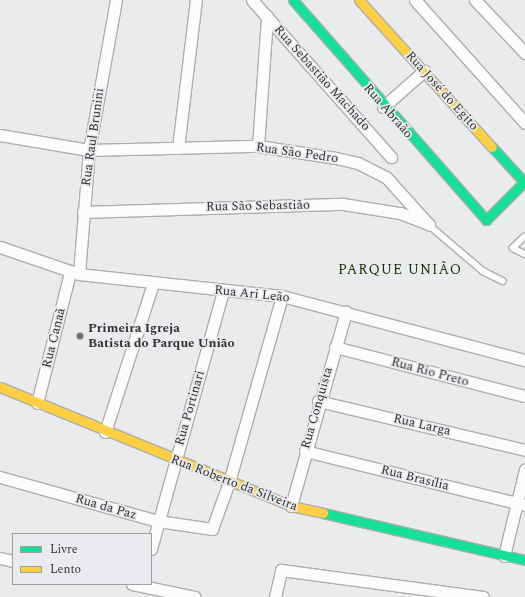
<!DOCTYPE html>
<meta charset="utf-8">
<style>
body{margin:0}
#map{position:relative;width:525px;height:597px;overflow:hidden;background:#eaebed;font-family:Spectral,serif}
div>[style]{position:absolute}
.roads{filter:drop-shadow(1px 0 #aeaeaf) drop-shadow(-1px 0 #aeaeaf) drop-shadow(0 1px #aeaeaf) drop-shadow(0 -1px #aeaeaf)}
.lane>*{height:5.5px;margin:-2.75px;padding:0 2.75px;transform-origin:2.75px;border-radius:2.75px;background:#fcfcfc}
.street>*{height:11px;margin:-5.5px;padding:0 5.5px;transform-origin:5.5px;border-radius:5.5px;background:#fcfcfc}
.fast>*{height:9px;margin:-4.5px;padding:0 4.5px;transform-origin:4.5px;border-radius:4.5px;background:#16e098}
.slow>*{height:9px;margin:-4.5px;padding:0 4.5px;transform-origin:4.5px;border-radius:4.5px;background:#ffcf43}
.dots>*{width:11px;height:11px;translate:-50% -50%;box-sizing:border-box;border:2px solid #e9ebee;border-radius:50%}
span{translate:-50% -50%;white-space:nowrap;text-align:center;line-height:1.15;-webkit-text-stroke:3.5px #e9ebee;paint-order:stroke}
.street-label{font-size:13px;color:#303132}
.poi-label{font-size:13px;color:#303132;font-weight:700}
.left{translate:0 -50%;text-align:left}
.neighbourhood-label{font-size:14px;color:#163304;letter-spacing:1px}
.legend{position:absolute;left:12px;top:533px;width:140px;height:52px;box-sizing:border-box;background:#e9ebee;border:1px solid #9fa1a3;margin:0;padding:5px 7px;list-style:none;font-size:12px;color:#303132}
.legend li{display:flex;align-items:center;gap:8px;height:20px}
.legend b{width:20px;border:1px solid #9fa1a3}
</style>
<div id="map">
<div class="roads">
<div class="lane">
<div style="left:429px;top:225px;width:71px;rotate:40.4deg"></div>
<div style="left:483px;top:271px;width:22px;rotate:27deg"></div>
<div style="left:525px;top:237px;width:16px;rotate:137deg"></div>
<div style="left:513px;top:248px;width:13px;rotate:27deg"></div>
</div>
<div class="street">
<div style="left:252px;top:0;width:210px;rotate:48.5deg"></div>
<div style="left:415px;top:0;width:165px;rotate:48.2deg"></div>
<div style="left:475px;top:0;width:73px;rotate:46.7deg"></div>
<div style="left:383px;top:107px;width:55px;rotate:-41.3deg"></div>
<div style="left:0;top:135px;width:90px;rotate:9.6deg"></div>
<div style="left:89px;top:150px;width:169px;rotate:-1.4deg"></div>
<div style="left:258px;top:146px;width:79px;rotate:8.7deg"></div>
<div style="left:336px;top:158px;width:23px;rotate:13deg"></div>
<div style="left:358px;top:163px;width:31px;rotate:27deg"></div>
<div style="left:386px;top:177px;width:64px;rotate:48.1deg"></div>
<div style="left:258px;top:146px;width:130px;rotate:-86deg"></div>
<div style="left:178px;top:148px;width:149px;rotate:-83.1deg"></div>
<div style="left:83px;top:212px;width:260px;rotate:-1.8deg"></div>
<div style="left:343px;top:204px;width:58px;rotate:9deg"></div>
<div style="left:400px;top:213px;width:31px;rotate:21deg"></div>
<div style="left:0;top:247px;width:83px;rotate:18.9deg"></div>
<div style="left:79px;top:274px;width:204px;rotate:6.2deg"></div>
<div style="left:282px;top:296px;width:251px;rotate:14.8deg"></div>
<div style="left:79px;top:274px;width:124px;rotate:-85.4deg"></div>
<div style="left:89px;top:150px;width:152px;rotate:-79.8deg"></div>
<div style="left:335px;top:347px;width:196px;rotate:14.5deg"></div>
<div style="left:318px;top:401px;width:213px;rotate:13.3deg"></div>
<div style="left:37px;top:403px;width:134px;rotate:-75.8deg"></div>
<div style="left:105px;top:432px;width:157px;rotate:-72.1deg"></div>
<div style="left:305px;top:451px;width:227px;rotate:13.8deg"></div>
<div style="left:0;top:477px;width:164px;rotate:15.6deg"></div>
<div style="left:158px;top:521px;width:55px;rotate:8.4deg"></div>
<div style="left:212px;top:529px;width:50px;rotate:-70.1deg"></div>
<div style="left:229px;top:482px;width:193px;rotate:-74.1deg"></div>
<div style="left:291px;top:506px;width:202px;rotate:-74.2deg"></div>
<div style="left:151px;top:549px;width:268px;rotate:-74.4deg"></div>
<div style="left:504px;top:556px;width:89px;rotate:-76.4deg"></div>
<div style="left:0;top:558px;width:13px;rotate:13deg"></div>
<div style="left:132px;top:584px;width:64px;rotate:11.7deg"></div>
<div style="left:275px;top:597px;width:28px;rotate:-77deg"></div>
<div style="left:281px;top:570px;width:204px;rotate:7.6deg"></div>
</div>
<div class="fast">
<div style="left:293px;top:0;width:293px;rotate:48.7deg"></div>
<div style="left:486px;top:220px;width:54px;rotate:-45deg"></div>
<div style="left:524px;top:182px;width:47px;rotate:-132.4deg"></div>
<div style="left:323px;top:513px;width:207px;rotate:13.1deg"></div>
</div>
<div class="slow">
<div style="left:359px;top:0;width:198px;rotate:47.9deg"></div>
<div style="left:0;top:387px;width:314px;rotate:22.2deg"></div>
<div style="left:291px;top:506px;width:33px;rotate:12deg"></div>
</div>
</div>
<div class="dots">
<div style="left:80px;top:336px;background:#717273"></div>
</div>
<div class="street-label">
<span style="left:322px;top:78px;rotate:48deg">Rua Sebastião Machado</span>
<span style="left:442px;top:91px;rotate:48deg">Rua José do Egito</span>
<span style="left:388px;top:111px;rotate:49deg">Rua Abraão</span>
<span style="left:93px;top:137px;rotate:-82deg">Rua Raul Brunini</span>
<span style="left:297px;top:153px;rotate:8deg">Rua São Pedro</span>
<span style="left:258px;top:206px;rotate:-1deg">Rua São Sebastião</span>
<span style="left:252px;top:294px;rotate:6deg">Rua Ari Leão</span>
<span style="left:54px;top:338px;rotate:-76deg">Rua Canaã</span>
<span style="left:430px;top:372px;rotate:15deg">Rua Rio Preto</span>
<span style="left:190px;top:408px;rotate:-74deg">Rua Portinari</span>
<span style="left:317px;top:408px;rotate:-74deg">Rua Conquista</span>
<span style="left:422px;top:425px;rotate:13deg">Rua Larga</span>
<span style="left:415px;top:478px;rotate:14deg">Rua Brasília</span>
<span style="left:234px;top:483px;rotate:21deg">Rua Roberto da Silveira</span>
<span style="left:106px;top:507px;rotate:16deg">Rua da Paz</span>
</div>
<div class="poi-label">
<span class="left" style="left:88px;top:336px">Primeira Igreja<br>Batista do Parque União</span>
</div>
<div class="neighbourhood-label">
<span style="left:400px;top:270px">PARQUE UNIÃO</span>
</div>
<ul class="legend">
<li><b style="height:5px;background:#16e098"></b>Livre</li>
<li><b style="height:5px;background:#ffcf43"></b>Lento</li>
</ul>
</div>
